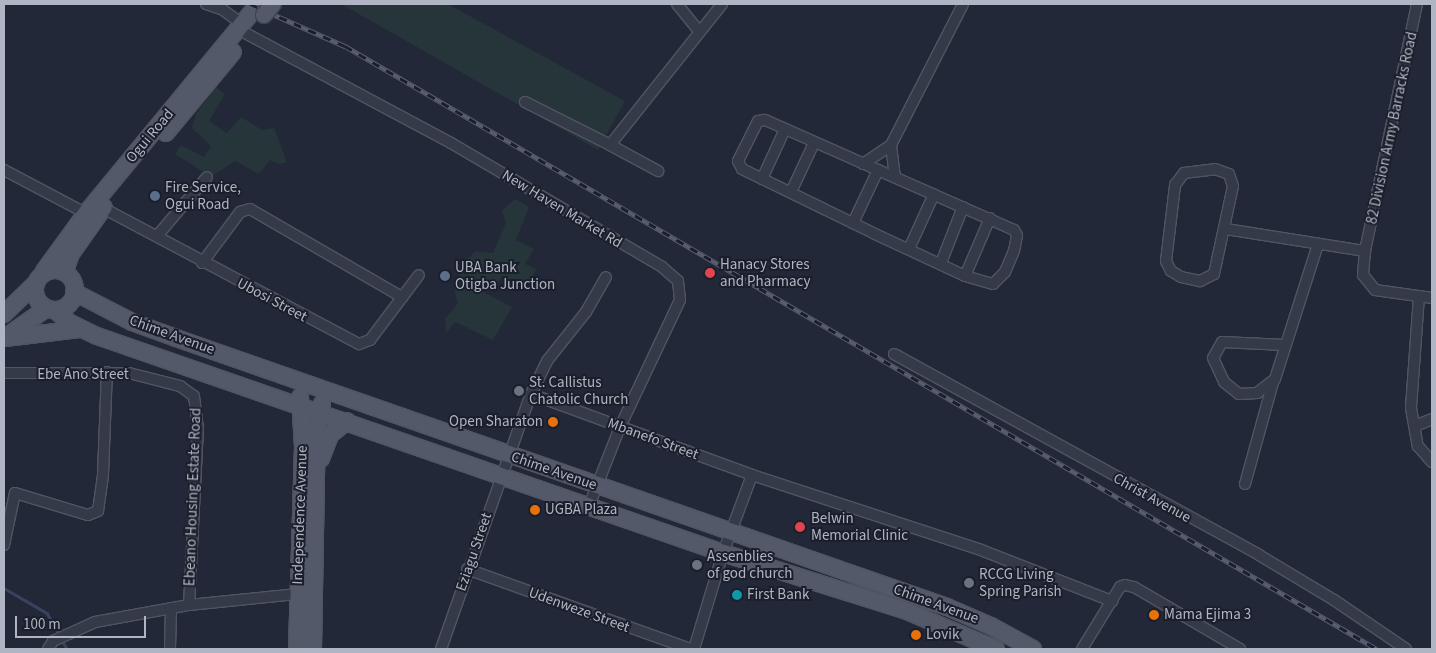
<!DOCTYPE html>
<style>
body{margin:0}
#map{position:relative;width:1436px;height:653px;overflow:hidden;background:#222837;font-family:"Source Sans 3",sans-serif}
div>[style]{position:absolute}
.green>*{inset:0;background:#253539}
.stream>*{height:2.5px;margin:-1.25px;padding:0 1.25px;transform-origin:1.25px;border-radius:1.25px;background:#384360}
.roads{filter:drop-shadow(1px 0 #505562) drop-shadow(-1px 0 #505562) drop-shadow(0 1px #505562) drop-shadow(0 -1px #505562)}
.minor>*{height:10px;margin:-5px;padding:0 5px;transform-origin:5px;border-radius:5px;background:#353a48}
.primary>*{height:16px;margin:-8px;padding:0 8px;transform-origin:8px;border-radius:8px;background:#535968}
.primary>.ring{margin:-8px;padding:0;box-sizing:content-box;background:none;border:16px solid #535968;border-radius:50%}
.rail>*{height:4.5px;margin-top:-2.25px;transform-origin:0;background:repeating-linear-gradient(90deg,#1b1f2c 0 8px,#585d6f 0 16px);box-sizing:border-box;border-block:1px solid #585d6f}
.bridges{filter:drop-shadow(1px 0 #3f4351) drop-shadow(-1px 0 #3f4351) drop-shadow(0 1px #3f4351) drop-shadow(0 -1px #3f4351)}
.primary-bridge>*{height:16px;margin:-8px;padding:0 8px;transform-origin:8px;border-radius:8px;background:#535968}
.dots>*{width:14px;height:14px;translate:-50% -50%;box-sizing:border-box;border:2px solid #1b1f2c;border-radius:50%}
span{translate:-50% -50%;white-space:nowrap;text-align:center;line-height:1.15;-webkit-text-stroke:4px #1b1f2c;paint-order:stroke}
.street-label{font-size:15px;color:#b0b5c4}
.poi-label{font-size:15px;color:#b0b5c4}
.left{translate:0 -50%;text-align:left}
.right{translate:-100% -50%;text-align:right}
.frame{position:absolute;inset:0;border:5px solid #b0b5c4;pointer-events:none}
.scale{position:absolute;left:15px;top:616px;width:131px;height:22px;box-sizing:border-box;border:2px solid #b0b5c4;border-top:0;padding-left:6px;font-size:15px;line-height:18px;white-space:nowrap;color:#b0b5c4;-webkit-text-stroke:4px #1b1f2c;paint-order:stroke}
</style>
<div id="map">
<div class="green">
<div style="clip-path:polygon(341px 4px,448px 4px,625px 101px,598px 150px)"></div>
<div style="clip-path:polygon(216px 87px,225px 94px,209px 121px,227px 133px,241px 117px,262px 130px,274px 128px,287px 162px,279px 164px,270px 160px,259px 174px,235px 161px,211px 177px,175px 154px,181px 145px,204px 157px,211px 146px,192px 128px,196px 114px)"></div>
<div style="clip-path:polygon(515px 199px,529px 207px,516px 240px,534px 249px,525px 264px,537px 269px,524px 288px,502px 276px,496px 286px,481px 279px,476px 288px,512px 307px,493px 340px,455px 322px,446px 333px,445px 319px,458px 303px,454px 288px,461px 279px,457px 268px,476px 251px,493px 253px,506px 223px,502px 210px)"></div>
</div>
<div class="stream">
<div style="left:4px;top:588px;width:50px;rotate:30.2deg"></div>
<div style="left:47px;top:613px;width:26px;rotate:59deg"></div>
<div style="left:62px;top:640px;width:10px;rotate:61deg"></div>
</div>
<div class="roads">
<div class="minor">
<div style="left:206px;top:4px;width:18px;rotate:19deg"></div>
<div style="left:223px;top:10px;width:24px;rotate:36deg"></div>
<div style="left:677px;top:4px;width:35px;rotate:51deg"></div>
<div style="left:1417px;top:4px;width:252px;rotate:101.9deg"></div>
<div style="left:1365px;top:251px;width:24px;rotate:95deg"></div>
<div style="left:1363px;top:275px;width:19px;rotate:51deg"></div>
<div style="left:1375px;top:290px;width:58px;rotate:8deg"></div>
<div style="left:247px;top:34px;width:231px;rotate:28.1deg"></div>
<div style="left:451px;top:143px;width:245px;rotate:30.4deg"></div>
<div style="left:662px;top:267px;width:21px;rotate:41deg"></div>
<div style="left:678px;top:281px;width:19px;rotate:84deg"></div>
<div style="left:680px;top:300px;width:140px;rotate:115.3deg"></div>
<div style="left:620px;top:427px;width:85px;rotate:111.4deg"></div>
<div style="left:525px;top:102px;width:95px;rotate:26.8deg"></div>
<div style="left:610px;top:145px;width:180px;rotate:-51.5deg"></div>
<div style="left:610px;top:145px;width:55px;rotate:28.4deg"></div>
<div style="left:891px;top:145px;width:31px;rotate:83deg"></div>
<div style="left:863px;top:164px;width:34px;rotate:-34deg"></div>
<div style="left:891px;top:145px;width:158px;rotate:-62.9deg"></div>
<div style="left:1215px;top:169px;width:15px;rotate:20deg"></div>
<div style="left:1229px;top:174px;width:13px;rotate:72deg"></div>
<div style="left:1233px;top:186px;width:90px;rotate:102.2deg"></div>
<div style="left:1214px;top:274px;width:16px;rotate:153deg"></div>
<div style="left:1200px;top:281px;width:19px;rotate:-168deg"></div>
<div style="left:1181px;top:277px;width:12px;rotate:-149deg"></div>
<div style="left:1171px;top:271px;width:11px;rotate:-117deg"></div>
<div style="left:1166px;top:261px;width:77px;rotate:-83.2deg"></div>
<div style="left:1175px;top:185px;width:15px;rotate:-53deg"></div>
<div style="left:1184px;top:173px;width:31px;rotate:-7deg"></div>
<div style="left:4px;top:170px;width:98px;rotate:27.9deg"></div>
<div style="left:762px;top:179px;width:55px;rotate:-65.3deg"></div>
<div style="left:791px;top:192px;width:54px;rotate:-64.9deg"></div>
<div style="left:103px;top:208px;width:290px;rotate:28deg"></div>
<div style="left:359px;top:344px;width:12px;rotate:-20deg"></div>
<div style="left:370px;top:340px;width:81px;rotate:-53deg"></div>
<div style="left:853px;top:223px;width:59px;rotate:-64.7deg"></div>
<div style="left:878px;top:170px;width:124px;rotate:-156.1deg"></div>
<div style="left:765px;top:120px;width:7px;rotate:172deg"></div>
<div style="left:758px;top:121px;width:45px;rotate:116.6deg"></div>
<div style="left:738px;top:161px;width:9px;rotate:63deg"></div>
<div style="left:742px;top:169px;width:148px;rotate:26deg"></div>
<div style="left:875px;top:234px;width:99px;rotate:25deg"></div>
<div style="left:965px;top:276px;width:29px;rotate:16deg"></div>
<div style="left:993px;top:284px;width:17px;rotate:-45deg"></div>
<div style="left:1005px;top:272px;width:23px;rotate:-67deg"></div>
<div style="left:1014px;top:251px;width:16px;rotate:-79deg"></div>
<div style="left:1017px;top:235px;width:6px;rotate:-121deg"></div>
<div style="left:1014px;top:230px;width:149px;rotate:-156.2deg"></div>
<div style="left:1226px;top:229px;width:141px;rotate:9deg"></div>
<div style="left:157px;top:236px;width:77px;rotate:-49.7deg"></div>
<div style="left:909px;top:249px;width:60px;rotate:-65.6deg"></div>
<div style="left:202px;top:263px;width:64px;rotate:-53.3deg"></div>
<div style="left:240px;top:212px;width:10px;rotate:-17deg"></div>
<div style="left:250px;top:209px;width:176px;rotate:30.1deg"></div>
<div style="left:941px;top:263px;width:60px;rotate:-68.6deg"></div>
<div style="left:965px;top:276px;width:63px;rotate:-66.7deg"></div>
<div style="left:1419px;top:296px;width:112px;rotate:94.1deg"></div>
<div style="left:1411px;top:408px;width:39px;rotate:80deg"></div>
<div style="left:1418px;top:446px;width:21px;rotate:49deg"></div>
<div style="left:1285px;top:345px;width:63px;rotate:-177.3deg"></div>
<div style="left:1222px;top:342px;width:18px;rotate:119deg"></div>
<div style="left:1213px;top:358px;width:26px;rotate:65deg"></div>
<div style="left:1224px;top:382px;width:19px;rotate:39deg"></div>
<div style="left:1239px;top:394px;width:18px;rotate:-3deg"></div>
<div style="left:1257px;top:393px;width:23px;rotate:-38deg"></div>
<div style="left:1275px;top:379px;width:142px;rotate:-72.3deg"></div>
<div style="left:894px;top:354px;width:417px;rotate:28.8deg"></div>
<div style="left:1259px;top:555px;width:87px;rotate:31deg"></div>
<div style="left:1334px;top:600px;width:87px;rotate:34.2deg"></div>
<div style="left:4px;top:373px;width:125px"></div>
<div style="left:129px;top:373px;width:53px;rotate:14.3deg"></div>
<div style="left:180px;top:386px;width:17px;rotate:36deg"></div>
<div style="left:194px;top:396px;width:32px;rotate:83deg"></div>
<div style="left:198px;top:428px;width:177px;rotate:92.9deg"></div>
<div style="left:531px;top:394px;width:37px;rotate:-64deg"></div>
<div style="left:547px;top:361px;width:63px;rotate:-51.5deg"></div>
<div style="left:586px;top:312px;width:40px;rotate:-60.3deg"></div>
<div style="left:1415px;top:426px;width:18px;rotate:-22deg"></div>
<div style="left:1245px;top:484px;width:106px;rotate:-74.6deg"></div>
<div style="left:4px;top:545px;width:53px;rotate:-78.1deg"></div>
<div style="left:15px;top:493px;width:76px;rotate:16.8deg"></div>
<div style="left:88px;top:515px;width:11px;rotate:-22deg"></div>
<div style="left:98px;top:511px;width:37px;rotate:-82deg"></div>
<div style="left:103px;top:474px;width:102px;rotate:-87.8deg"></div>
<div style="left:467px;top:569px;width:238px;rotate:19.7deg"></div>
<div style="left:48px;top:649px;width:9px;rotate:-58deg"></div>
<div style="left:53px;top:641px;width:46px;rotate:-24.3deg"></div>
<div style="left:95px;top:622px;width:96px;rotate:-10.3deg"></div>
<div style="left:189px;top:605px;width:110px;rotate:-5.8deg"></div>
<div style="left:170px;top:649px;width:41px;rotate:-88.6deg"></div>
<div style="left:441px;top:649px;width:270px;rotate:-70.6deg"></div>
<div style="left:531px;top:394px;width:235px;rotate:20.1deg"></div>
<div style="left:752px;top:475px;width:241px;rotate:18.1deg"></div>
<div style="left:981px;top:550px;width:141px;rotate:21.3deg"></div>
<div style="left:694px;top:649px;width:100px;rotate:-73.2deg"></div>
<div style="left:723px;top:553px;width:83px;rotate:-69.6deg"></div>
<div style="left:1082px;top:649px;width:73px;rotate:-58.5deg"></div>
<div style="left:1120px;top:587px;width:5px;rotate:-22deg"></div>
<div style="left:1125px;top:585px;width:9px;rotate:13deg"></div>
<div style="left:1134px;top:587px;width:123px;rotate:30.3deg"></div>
</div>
<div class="primary">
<div style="left:166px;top:133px;width:105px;rotate:-50.4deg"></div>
<div class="ring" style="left:35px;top:270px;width:24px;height:24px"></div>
<div style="left:44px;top:271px;width:73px;rotate:-53.9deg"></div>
<div style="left:87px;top:212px;width:264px;rotate:-50.5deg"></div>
<div style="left:65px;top:271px;width:18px;rotate:-71deg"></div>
<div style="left:71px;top:254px;width:57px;rotate:-54.9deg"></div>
<div style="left:74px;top:292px;width:65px;rotate:27.3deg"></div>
<div style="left:132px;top:322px;width:47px;rotate:20deg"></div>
<div style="left:176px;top:338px;width:817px;rotate:19.23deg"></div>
<div style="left:947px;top:607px;width:48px;rotate:23.4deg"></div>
<div style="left:991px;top:626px;width:48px;rotate:28.7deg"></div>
<div style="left:56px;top:311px;width:18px;rotate:41deg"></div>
<div style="left:70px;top:323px;width:30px;rotate:26deg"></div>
<div style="left:97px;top:336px;width:663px;rotate:19.12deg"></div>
<div style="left:723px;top:553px;width:190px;rotate:17.5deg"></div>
<div style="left:904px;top:610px;width:100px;rotate:23deg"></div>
<div style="left:4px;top:314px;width:42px;rotate:-44deg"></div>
<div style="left:10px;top:334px;width:45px;rotate:-35.1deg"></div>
<div style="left:5px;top:338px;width:77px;rotate:-6.8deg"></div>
<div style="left:321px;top:459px;width:26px;rotate:-69deg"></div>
<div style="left:330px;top:435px;width:22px;rotate:-39deg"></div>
<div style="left:297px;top:649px;width:202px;rotate:-88.3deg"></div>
<div style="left:303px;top:447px;width:50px;rotate:-93.4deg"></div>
<div style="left:313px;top:649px;width:222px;rotate:-89deg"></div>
<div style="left:317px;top:427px;width:24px;rotate:-78deg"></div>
</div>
</div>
<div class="rail">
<div style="left:250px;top:4px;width:104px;rotate:23.9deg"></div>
<div style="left:345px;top:46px;width:1195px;rotate:30.3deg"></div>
</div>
<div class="bridges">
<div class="primary-bridge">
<div style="left:264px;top:15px;width:14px;rotate:-51deg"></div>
</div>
</div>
<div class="dots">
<div style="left:155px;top:196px;background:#5c6f8a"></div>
<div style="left:710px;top:273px;background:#e0444e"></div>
<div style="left:445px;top:276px;background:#5c6f8a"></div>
<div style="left:519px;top:391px;background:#6b7280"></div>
<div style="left:553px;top:422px;background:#e8710a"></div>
<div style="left:535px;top:510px;background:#e8710a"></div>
<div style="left:800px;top:527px;background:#e0444e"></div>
<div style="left:697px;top:565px;background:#6b7280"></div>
<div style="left:969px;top:583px;background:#6b7280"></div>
<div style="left:737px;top:595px;background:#0f9aa8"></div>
<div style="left:1154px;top:615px;background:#e8710a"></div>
<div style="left:916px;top:635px;background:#e8710a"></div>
</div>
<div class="street-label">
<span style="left:1392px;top:128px;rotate:-78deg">82 Division Army Barracks Road</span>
<span style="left:150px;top:136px;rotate:-50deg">Ogui Road</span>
<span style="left:562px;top:209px;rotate:31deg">New Haven Market Rd</span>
<span style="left:272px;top:300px;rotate:28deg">Ubosi Street</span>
<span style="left:172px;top:335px;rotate:20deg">Chime Avenue</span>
<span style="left:83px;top:375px">Ebe Ano Street</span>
<span style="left:653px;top:439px;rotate:20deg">Mbanefo Street</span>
<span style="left:554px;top:471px;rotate:19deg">Chime Avenue</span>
<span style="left:193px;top:497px;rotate:-88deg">Ebeano Housing Estate Road</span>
<span style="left:1152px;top:498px;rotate:29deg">Christ Avenue</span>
<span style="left:300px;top:515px;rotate:-88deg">Independence Avenue</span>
<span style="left:474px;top:552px;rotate:-71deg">Eziagu Street</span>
<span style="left:936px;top:604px;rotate:20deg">Chime Avenue</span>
<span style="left:579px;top:610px;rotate:20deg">Udenweze Street</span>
</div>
<div class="poi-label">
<span class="left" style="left:165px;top:196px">Fire Service,<br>Ogui Road</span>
<span class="left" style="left:720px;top:273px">Hanacy Stores<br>and Pharmacy</span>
<span class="left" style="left:455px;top:276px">UBA Bank<br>Otigba Junction</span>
<span class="left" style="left:529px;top:391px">St. Callistus<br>Chatolic Church</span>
<span class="right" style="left:543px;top:422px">Open Sharaton</span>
<span class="left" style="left:545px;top:510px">UGBA Plaza</span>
<span class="left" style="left:811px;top:527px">Belwin<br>Memorial Clinic</span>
<span class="left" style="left:707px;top:565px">Assenblies<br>of god church</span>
<span class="left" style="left:979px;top:583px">RCCG Living<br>Spring Parish</span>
<span class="left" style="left:747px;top:595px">First Bank</span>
<span class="left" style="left:1164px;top:615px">Mama Ejima 3</span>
<span class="left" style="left:926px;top:635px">Lovik</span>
</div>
<div class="frame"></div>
<div class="scale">100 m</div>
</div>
